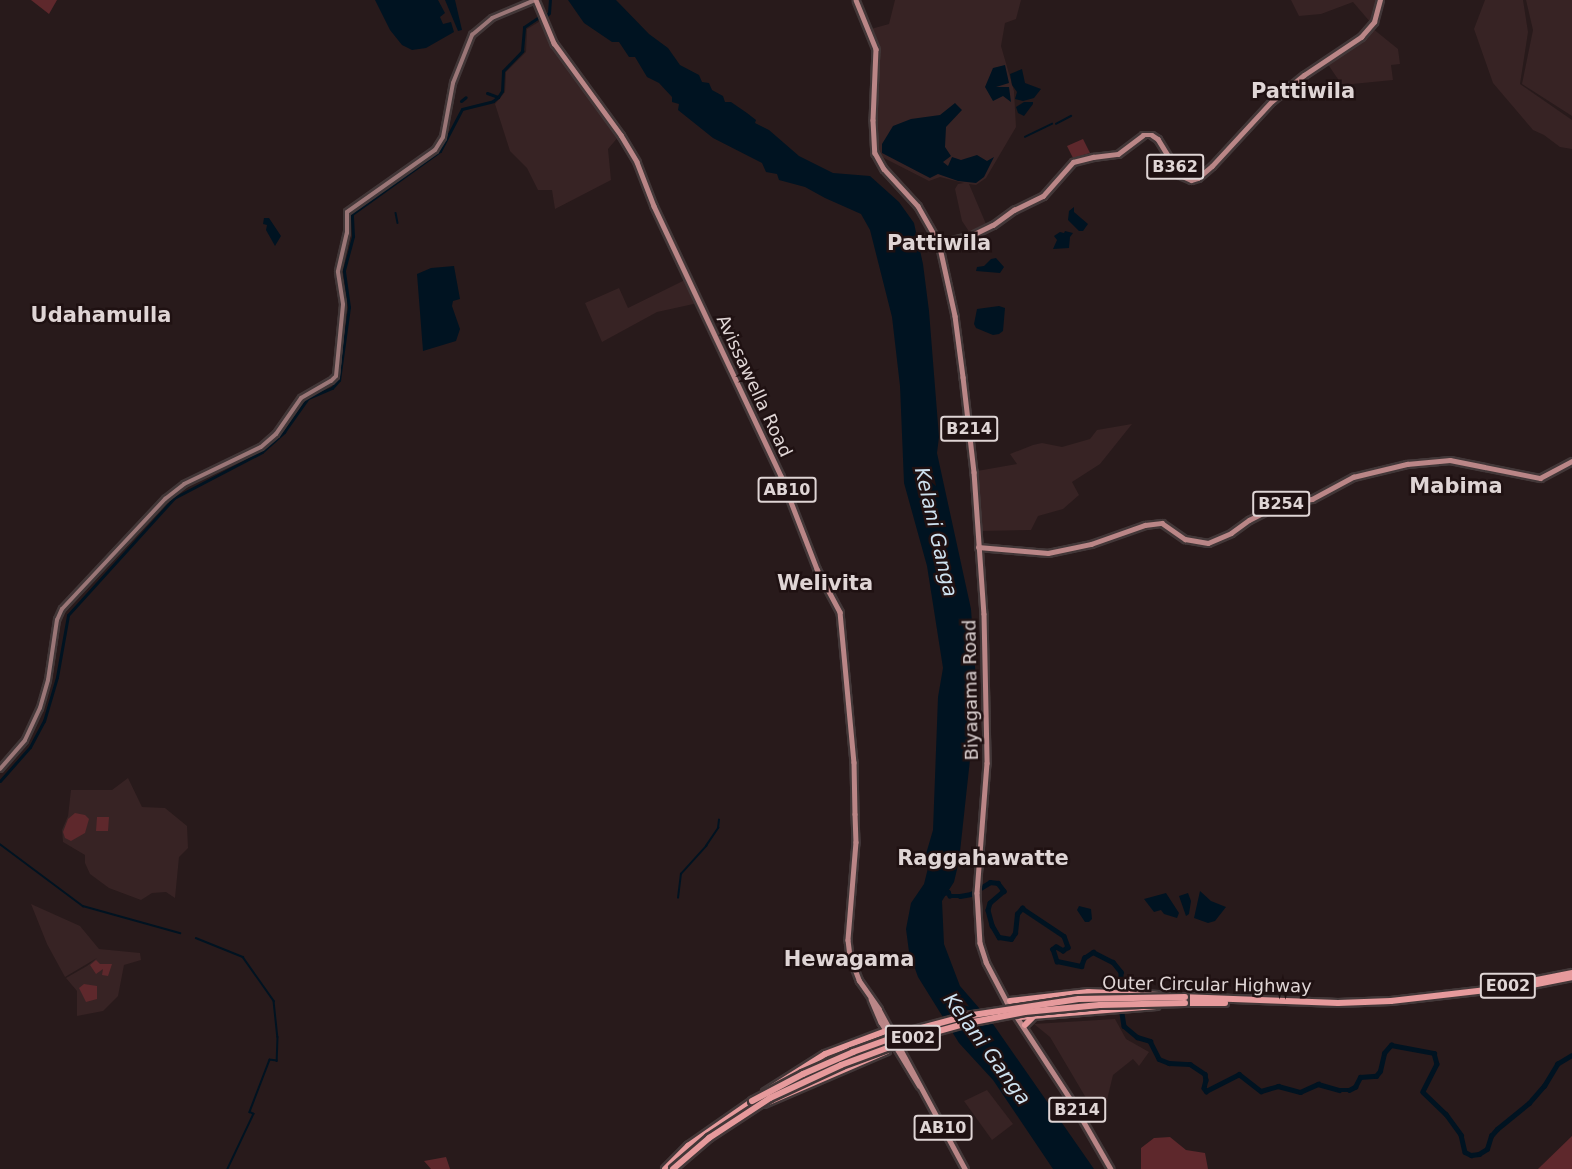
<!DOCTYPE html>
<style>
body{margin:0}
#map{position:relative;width:1572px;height:1169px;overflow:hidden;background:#281a1b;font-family:"DejaVu Sans",sans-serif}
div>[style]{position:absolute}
.built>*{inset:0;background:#372324}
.green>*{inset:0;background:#5e282c}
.water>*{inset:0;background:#001321}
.stream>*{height:1.5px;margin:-0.75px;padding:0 0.75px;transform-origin:0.75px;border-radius:0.75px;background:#001321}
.canal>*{height:3px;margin:-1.5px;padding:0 1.5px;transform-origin:1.5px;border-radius:1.5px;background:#001321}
.river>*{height:4.5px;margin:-2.25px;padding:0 2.25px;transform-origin:2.25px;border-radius:2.25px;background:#001321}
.roads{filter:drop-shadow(2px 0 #423738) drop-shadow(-2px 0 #423738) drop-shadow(0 2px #423738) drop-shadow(0 -2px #423738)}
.secondary>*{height:4px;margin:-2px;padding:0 2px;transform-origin:2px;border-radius:2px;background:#9a7677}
.primary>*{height:4.5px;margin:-2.25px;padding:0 2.25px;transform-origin:2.25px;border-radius:2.25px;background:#ba8687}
.motorway>*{height:6px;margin:-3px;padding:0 3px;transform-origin:3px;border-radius:3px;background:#e69a9c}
.bridges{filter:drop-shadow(2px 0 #423738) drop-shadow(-2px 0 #423738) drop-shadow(0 2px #423738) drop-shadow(0 -2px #423738)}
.motorway-bridge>*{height:6px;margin:-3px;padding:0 3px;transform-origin:3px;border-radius:3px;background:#e69a9c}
span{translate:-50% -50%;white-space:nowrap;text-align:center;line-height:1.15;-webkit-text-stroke:5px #1f1112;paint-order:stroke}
.shield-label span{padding:2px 4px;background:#1f1112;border:2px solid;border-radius:4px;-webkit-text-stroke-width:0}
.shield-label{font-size:16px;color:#dfd5d5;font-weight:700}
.street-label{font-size:18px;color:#dfd5d5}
.water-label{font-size:20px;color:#cee2f0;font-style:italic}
.quarter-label{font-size:21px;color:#dfd5d5;font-weight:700}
</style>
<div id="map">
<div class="built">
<div style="clip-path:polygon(895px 0,1021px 0,1016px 19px,1005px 23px,1001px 46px,1014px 91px,1016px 127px,986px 178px,976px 185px,969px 184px,986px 224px,970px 233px,962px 221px,955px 189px,958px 184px,964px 183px,940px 177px,929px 181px,878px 155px,874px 120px,876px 44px,871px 29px,889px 24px)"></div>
<div style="clip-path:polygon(1291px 0,1379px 0,1371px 23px,1353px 2px,1321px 14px,1299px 16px)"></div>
<div style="clip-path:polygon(1485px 0,1523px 0,1528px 32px,1520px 84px,1572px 120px,1572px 149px,1560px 147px,1544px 135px,1533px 130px,1493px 83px,1474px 29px)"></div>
<div style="clip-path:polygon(1526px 0,1572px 0,1572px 116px,1522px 84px,1533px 30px)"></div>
<div style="clip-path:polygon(542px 20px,558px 53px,619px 136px,608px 149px,611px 180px,555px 209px,552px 190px,538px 190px,527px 168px,510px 151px,495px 104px,505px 92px,506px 72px,526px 52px,527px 29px)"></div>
<div style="clip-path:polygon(1372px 28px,1398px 49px,1400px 64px,1391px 65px,1393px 80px,1342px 85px,1327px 63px,1357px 43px)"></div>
<div style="clip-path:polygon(687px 279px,698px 303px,657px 312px,602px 342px,585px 303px,619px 288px,628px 308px)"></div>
<div style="clip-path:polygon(1132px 424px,1100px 464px,1072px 482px,1079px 495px,1063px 509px,1038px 516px,1031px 530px,979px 531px,977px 471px,1017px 464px,1010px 454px,1033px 445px,1042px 443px,1062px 447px,1090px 439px,1097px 430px)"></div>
<div style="clip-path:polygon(128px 778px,142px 807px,165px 808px,187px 826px,188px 848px,179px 857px,175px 898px,166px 892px,152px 893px,141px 900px,109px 888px,90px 874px,85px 863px,85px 855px,63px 842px,62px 830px,68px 816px,71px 790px,112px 790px)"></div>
<div style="clip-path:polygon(31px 904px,80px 926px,99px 949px,140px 953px,141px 960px,124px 965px,118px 996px,103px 1011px,77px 1016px,77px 991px,66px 978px,87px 966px,97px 958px,65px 977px,47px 944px)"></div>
<div style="clip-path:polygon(1115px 1019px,1126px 1039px,1149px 1052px,1139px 1066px,1133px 1059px,1113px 1075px,1106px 1104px,1084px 1118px,1078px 1110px,1089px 1103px,1050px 1037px,1034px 1024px)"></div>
<div style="clip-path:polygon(987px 1090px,1013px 1124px,992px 1140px,964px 1101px)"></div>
</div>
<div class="green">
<div style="clip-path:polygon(31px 0,57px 0,49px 14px)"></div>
<div style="clip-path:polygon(1083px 139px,1090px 153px,1073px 158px,1067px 146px)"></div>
<div style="clip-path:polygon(75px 813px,85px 815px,89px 819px,85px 833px,71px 841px,65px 838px,63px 832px,68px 819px)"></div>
<div style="clip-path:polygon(97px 817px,109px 817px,108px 831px,96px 831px)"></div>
<div style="clip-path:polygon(96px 960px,100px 964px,112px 964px,108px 976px,102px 975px,103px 969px,96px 974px,90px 965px)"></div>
<div style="clip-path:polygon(84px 984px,97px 986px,97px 999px,86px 1002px,79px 988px)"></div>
<div style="clip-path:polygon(1572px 1136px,1572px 1169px,1538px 1169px)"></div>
<div style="clip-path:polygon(1170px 1137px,1186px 1150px,1205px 1153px,1208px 1169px,1141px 1169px,1141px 1148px,1154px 1138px)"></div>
<div style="clip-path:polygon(446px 1157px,450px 1169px,431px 1169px,424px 1161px)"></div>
</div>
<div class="water">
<div style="clip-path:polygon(375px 0,438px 0,445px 13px,440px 17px,443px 24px,451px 22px,454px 32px,426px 48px,412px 50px,402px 45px,390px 30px)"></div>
<div style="clip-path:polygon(445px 0,455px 0,462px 30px,458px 31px)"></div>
<div style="clip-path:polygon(568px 0,616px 0,649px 34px,668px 48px,680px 65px,699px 75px,702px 82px,709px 83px,712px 90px,723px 96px,725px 102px,731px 102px,747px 113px,756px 120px,755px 123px,769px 130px,799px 156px,833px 173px,870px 176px,899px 202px,914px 223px,923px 264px,929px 311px,939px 437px,937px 453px,971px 609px,977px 695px,959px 861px,954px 882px,942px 901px,944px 944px,960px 986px,993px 1024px,1094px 1169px,1053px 1169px,993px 1080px,959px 1043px,918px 977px,909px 952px,906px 929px,911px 903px,924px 884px,928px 868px,926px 854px,933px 830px,938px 697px,943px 668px,927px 566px,904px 483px,900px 386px,892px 317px,870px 230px,861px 214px,825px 198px,805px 187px,779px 180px,777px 174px,766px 172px,762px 163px,713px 138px,678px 110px,679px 104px,672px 102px,672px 97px,659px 83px,647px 77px,635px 57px,629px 57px,619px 42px,612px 42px,584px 23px)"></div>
<div style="clip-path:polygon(1005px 65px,1009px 83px,996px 87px,1009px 87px,1011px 102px,1003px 96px,993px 101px,985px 87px,993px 68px)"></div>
<div style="clip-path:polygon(1022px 69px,1025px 83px,1041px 89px,1034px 98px,1023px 101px,1015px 99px,1017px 92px,1012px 85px,1010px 74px)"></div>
<div style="clip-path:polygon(1024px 102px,1033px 102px,1033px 104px,1024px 116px,1018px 113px,1016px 107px)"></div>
<div style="clip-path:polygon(955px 103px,962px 110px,946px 127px,945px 147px,951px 156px,943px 162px,948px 166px,952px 157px,961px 160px,977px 155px,987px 161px,994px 157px,984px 177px,976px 183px,958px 181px,938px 174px,930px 178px,882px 153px,882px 144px,893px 126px,911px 119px,940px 115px)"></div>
<div style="clip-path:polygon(1074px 207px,1074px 212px,1088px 224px,1083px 231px,1079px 231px,1068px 220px,1069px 211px)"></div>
<div style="clip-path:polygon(264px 218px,269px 218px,281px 236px,275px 246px,266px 230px,267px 225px,263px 224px)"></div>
<div style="clip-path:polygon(1065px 231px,1073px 233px,1070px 237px,1069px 248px,1053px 249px,1057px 240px,1054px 236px,1060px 232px,1064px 233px)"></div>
<div style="clip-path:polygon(996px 258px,1004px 267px,1000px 273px,976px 271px,977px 267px,984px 266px,991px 259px)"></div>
<div style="clip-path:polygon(454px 266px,460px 299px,453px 301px,452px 306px,460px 329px,456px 341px,423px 351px,417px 274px,431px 268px)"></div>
<div style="clip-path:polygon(999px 306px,1005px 308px,1003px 331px,999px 334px,993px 335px,976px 328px,974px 324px,977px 309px)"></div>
<div style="clip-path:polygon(1200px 891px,1211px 901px,1226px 907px,1215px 921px,1208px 923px,1194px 918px)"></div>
<div style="clip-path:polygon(1166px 893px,1179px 913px,1177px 918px,1164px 914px,1161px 910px,1154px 912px,1144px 899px)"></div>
<div style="clip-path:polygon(1188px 893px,1191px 901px,1189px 914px,1186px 916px,1179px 896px)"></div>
<div style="clip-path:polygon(1079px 906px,1091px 909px,1092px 919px,1089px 922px,1085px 922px,1077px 910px)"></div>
</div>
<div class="stream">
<div style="left:1056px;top:124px;width:17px;rotate:-28deg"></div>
<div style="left:1025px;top:137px;width:30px;rotate:-26deg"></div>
<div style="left:396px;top:213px;width:10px;rotate:79deg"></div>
<div style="left:0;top:844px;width:104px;rotate:36.8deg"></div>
<div style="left:83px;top:906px;width:101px;rotate:15.6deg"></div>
<div style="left:678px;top:898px;width:24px;rotate:-83deg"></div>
<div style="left:681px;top:874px;width:38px;rotate:-48deg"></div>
<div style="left:706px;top:846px;width:22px;rotate:-56deg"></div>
<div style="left:718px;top:828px;width:8px;rotate:-83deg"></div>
<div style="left:196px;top:938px;width:51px;rotate:22deg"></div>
<div style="left:243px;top:957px;width:54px;rotate:54.8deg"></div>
<div style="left:274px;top:1001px;width:36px;rotate:84deg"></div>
<div style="left:278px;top:1037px;width:24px;rotate:92deg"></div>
<div style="left:277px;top:1061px;width:7px;rotate:-172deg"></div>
<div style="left:270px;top:1060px;width:56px;rotate:111deg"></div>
<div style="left:250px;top:1112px;width:4px;rotate:27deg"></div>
<div style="left:254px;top:1114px;width:61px;rotate:115.3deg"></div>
</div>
<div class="canal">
<div style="left:487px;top:93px;width:12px;rotate:20deg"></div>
<div style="left:461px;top:101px;width:6px;rotate:-39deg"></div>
<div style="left:0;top:781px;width:45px;rotate:-48.6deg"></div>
<div style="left:30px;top:747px;width:30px;rotate:-62deg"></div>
<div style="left:44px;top:721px;width:46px;rotate:-73.5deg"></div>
<div style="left:57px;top:677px;width:63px;rotate:-79.9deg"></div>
<div style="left:68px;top:615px;width:158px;rotate:-47.8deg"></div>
<div style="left:174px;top:498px;width:99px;rotate:-27.6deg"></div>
<div style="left:262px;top:452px;width:30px;rotate:-42deg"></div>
<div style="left:284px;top:432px;width:42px;rotate:-54.8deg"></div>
<div style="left:308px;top:398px;width:26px;rotate:-23deg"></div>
<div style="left:332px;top:388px;width:11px;rotate:-49deg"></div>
<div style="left:339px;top:380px;width:74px;rotate:-82.2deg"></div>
<div style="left:349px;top:307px;width:37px;rotate:-98deg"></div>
<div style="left:344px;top:270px;width:35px;rotate:-75deg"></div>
<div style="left:353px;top:236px;width:22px;rotate:-93deg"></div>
<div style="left:352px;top:214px;width:108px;rotate:-35.6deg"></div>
<div style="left:440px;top:151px;width:47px;rotate:-62.4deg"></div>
<div style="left:462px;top:109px;width:32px;rotate:-14deg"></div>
<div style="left:493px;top:101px;width:6px;rotate:-39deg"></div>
<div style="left:498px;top:97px;width:7px;rotate:-56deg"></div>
<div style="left:502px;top:91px;width:20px;rotate:-87deg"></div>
<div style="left:503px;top:71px;width:28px;rotate:-46deg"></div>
<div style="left:522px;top:51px;width:24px;rotate:-85deg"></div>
<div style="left:524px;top:27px;width:18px;rotate:-34deg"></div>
<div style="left:539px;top:17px;width:7px;rotate:-8deg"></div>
<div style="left:546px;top:16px;width:4px;rotate:-45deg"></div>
<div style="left:549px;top:13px;width:13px;rotate:-86deg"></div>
</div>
<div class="river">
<div style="left:943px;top:893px;width:5px;rotate:-11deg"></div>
<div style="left:948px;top:892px;width:4px;rotate:63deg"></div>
<div style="left:950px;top:896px;width:10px"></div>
<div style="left:960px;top:896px;width:11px;rotate:-10deg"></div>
<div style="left:971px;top:894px;width:22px;rotate:-32deg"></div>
<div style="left:990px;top:882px;width:8px;rotate:7deg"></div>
<div style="left:998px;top:883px;width:10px;rotate:53deg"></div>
<div style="left:1004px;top:891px;width:18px;rotate:139deg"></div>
<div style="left:990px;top:903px;width:7px;rotate:106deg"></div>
<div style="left:988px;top:910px;width:16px;rotate:75deg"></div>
<div style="left:992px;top:925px;width:14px;rotate:60deg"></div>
<div style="left:999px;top:937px;width:12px;rotate:9deg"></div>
<div style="left:1011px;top:939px;width:7px;rotate:-56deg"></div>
<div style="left:1015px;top:933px;width:19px;rotate:-84deg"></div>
<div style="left:1017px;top:914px;width:8px;rotate:-50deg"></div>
<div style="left:1022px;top:908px;width:50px;rotate:33.7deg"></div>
<div style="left:1064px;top:936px;width:12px;rotate:70deg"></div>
<div style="left:1068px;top:947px;width:6px;rotate:141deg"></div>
<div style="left:1063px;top:951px;width:8px;rotate:-150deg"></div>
<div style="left:1056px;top:947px;width:4px;rotate:146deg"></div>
<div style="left:1053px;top:949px;width:13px;rotate:72deg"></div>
<div style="left:1057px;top:961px;width:25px;rotate:12deg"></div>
<div style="left:1081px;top:966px;width:9px;rotate:-69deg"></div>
<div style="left:1084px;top:958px;width:11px;rotate:-34deg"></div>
<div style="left:1093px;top:952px;width:22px;rotate:27deg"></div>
<div style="left:1113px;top:962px;width:13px;rotate:51deg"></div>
<div style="left:1121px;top:972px;width:23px;rotate:90deg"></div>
<div style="left:1121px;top:1007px;width:19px;rotate:81deg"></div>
<div style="left:1124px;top:1026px;width:17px;rotate:40deg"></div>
<div style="left:1137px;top:1037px;width:14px;rotate:17deg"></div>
<div style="left:1150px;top:1041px;width:20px;rotate:63deg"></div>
<div style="left:1159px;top:1059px;width:11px;rotate:22deg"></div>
<div style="left:1169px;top:1063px;width:21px;rotate:3deg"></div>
<div style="left:1190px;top:1064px;width:18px;rotate:34deg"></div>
<div style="left:1205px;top:1074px;width:6px;rotate:81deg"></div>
<div style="left:1206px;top:1080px;width:8px;rotate:104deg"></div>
<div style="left:1204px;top:1088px;width:4px;rotate:56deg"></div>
<div style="left:1206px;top:1091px;width:37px;rotate:-27deg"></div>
<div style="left:1239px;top:1074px;width:28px;rotate:38deg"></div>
<div style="left:1261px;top:1091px;width:18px;rotate:-16deg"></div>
<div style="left:1278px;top:1086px;width:23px;rotate:15deg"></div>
<div style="left:1300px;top:1092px;width:20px;rotate:-24deg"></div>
<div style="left:1318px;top:1084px;width:22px;rotate:16deg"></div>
<div style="left:1339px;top:1090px;width:10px"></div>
<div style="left:1349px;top:1090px;width:7px;rotate:-27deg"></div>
<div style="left:1355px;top:1087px;width:11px;rotate:-63deg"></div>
<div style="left:1360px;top:1077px;width:16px;rotate:-4deg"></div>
<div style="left:1376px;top:1076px;width:6px;rotate:-51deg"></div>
<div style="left:1380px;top:1071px;width:18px;rotate:-77deg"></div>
<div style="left:1384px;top:1053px;width:11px;rotate:-49deg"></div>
<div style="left:1391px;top:1045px;width:44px;rotate:10.5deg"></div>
<div style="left:1434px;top:1053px;width:11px;rotate:75deg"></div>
<div style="left:1437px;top:1064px;width:31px;rotate:117deg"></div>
<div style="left:1423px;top:1092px;width:32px;rotate:44deg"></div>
<div style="left:1446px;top:1114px;width:26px;rotate:54deg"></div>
<div style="left:1461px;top:1135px;width:17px;rotate:77deg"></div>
<div style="left:1465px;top:1152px;width:7px;rotate:27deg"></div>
<div style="left:1471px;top:1155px;width:8px;rotate:-7deg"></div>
<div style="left:1479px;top:1154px;width:9px;rotate:-32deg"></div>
<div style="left:1487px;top:1149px;width:14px;rotate:-73deg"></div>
<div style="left:1491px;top:1136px;width:9px;rotate:-49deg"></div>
<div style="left:1497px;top:1129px;width:41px;rotate:-39.1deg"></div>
<div style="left:1529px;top:1103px;width:23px;rotate:-49deg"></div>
<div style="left:1544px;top:1086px;width:26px;rotate:-59deg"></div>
<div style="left:1557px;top:1064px;width:17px;rotate:-31deg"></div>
</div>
<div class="roads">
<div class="secondary">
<div style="left:0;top:769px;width:38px;rotate:-49deg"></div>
<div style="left:25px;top:740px;width:35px;rotate:-65deg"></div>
<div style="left:40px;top:708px;width:29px;rotate:-74deg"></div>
<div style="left:48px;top:680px;width:61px;rotate:-81.5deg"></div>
<div style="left:57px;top:620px;width:12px;rotate:-66deg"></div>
<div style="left:62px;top:609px;width:151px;rotate:-46.9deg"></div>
<div style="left:165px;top:499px;width:24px;rotate:-38deg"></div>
<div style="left:184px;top:484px;width:85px;rotate:-25.7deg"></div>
<div style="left:261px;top:447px;width:20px;rotate:-41deg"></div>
<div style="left:276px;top:434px;width:44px;rotate:-55.2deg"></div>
<div style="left:301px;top:398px;width:34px;rotate:-30deg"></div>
<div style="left:331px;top:381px;width:7px;rotate:-45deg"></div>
<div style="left:336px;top:376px;width:72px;rotate:-84.4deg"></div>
<div style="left:343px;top:304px;width:33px;rotate:-99deg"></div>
<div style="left:338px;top:271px;width:39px;rotate:-77deg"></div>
<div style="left:347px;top:233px;width:21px;rotate:-90deg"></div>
<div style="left:347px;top:212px;width:108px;rotate:-35.2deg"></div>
<div style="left:435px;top:150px;width:15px;rotate:-58deg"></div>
<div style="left:443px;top:137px;width:55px;rotate:-79.5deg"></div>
<div style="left:453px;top:83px;width:52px;rotate:-68.4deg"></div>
<div style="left:472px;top:35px;width:26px;rotate:-40deg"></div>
<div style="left:492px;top:18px;width:47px;rotate:-22.7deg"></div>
</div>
<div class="primary">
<div style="left:536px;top:0;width:47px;rotate:67.3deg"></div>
<div style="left:554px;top:43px;width:114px;rotate:53.9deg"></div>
<div style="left:621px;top:135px;width:31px;rotate:59deg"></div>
<div style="left:637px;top:162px;width:47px;rotate:68.9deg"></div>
<div style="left:654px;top:206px;width:298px;rotate:64.8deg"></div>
<div style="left:781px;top:476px;width:100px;rotate:68.8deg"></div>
<div style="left:817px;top:569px;width:49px;rotate:61.9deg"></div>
<div style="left:840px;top:612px;width:151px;rotate:84.7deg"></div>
<div style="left:854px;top:762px;width:52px;rotate:88.9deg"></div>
<div style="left:855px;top:814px;width:28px;rotate:88deg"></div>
<div style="left:856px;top:842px;width:98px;rotate:94.7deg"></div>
<div style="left:848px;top:940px;width:16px;rotate:83deg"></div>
<div style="left:850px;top:956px;width:26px;rotate:69deg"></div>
<div style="left:859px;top:980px;width:35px;rotate:55deg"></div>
<div style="left:879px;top:1009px;width:182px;rotate:61.7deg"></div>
<div style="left:856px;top:0;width:53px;rotate:67.8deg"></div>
<div style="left:876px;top:49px;width:71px;rotate:92.4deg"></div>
<div style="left:873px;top:120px;width:33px;rotate:87deg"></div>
<div style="left:875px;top:153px;width:18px;rotate:61deg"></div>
<div style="left:884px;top:169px;width:50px;rotate:47.4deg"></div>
<div style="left:918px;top:206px;width:43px;rotate:60.4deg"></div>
<div style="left:939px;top:243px;width:75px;rotate:77.6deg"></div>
<div style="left:955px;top:316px;width:62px;rotate:82.5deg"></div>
<div style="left:963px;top:377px;width:96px;rotate:83.4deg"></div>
<div style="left:974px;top:472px;width:142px;rotate:86deg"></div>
<div style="left:984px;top:614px;width:149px;rotate:88.8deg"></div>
<div style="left:987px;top:763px;width:130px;rotate:94.4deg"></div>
<div style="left:977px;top:893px;width:50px;rotate:86.6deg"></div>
<div style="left:980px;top:943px;width:20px;rotate:72deg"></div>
<div style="left:986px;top:962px;width:45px;rotate:62.3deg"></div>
<div style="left:1007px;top:1002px;width:121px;rotate:56.8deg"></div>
<div style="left:1073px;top:1103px;width:76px;rotate:60.1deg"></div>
<div style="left:939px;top:243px;width:32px;rotate:-13deg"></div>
<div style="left:970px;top:236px;width:25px;rotate:-26deg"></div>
<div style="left:993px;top:225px;width:26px;rotate:-36deg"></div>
<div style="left:1014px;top:210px;width:32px;rotate:-26deg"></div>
<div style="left:1043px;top:196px;width:45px;rotate:-48.6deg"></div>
<div style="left:1073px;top:162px;width:21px;rotate:-14deg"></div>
<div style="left:1093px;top:157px;width:25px;rotate:-7deg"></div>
<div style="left:1118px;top:154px;width:31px;rotate:-37deg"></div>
<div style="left:1143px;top:135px;width:9px"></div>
<div style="left:1152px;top:135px;width:7px;rotate:34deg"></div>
<div style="left:1158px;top:139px;width:42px;rotate:58.6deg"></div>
<div style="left:1180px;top:175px;width:12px;rotate:24deg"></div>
<div style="left:1191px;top:180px;width:7px;rotate:-16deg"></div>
<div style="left:1198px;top:178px;width:18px;rotate:-41deg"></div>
<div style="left:1212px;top:166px;width:88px;rotate:-47.3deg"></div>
<div style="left:1272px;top:101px;width:41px;rotate:-39.1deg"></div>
<div style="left:1304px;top:75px;width:69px;rotate:-33.7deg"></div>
<div style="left:1361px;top:37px;width:20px;rotate:-49deg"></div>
<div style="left:1374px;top:22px;width:23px;rotate:-75deg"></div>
<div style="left:978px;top:547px;width:70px;rotate:4.9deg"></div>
<div style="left:1048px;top:553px;width:44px;rotate:-11.8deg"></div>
<div style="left:1091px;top:544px;width:57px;rotate:-19.4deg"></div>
<div style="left:1145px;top:525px;width:17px;rotate:-7deg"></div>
<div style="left:1162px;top:523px;width:28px;rotate:35deg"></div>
<div style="left:1185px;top:539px;width:23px;rotate:10deg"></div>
<div style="left:1208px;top:543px;width:25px;rotate:-23deg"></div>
<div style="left:1231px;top:533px;width:22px;rotate:-36deg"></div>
<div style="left:1249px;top:520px;width:39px;rotate:-27deg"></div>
<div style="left:1284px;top:502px;width:28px;rotate:-6deg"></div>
<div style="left:1312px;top:499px;width:47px;rotate:-28.2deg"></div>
<div style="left:1353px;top:477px;width:56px;rotate:-13.5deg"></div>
<div style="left:1407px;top:464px;width:43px;rotate:-5.3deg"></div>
<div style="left:1450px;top:460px;width:92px;rotate:11.3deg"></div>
<div style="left:1540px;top:478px;width:36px;rotate:-28deg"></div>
<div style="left:871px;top:999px;width:25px;rotate:67deg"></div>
<div style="left:881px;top:1022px;width:74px;rotate:58.9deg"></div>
</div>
<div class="motorway">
<div style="left:1487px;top:994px;width:87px;rotate:-11.3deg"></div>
<div style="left:1181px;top:997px;width:157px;rotate:2.2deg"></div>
<div style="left:1338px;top:1003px;width:53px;rotate:-2.2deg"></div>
<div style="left:1391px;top:1001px;width:96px;rotate:-6.6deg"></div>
<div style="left:1486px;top:990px;width:88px;rotate:-11.2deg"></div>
<div style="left:1010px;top:1001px;width:79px;rotate:-6.6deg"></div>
<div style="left:1088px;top:992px;width:71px;rotate:2.4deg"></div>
<div style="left:1182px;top:1003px;width:43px"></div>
<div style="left:1020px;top:1017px;width:137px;rotate:-4.6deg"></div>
<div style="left:1025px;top:1025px;width:11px;rotate:-45deg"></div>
<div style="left:765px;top:1092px;width:71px;rotate:-32.3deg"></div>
<div style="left:825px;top:1054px;width:65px;rotate:-20.7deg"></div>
<div style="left:764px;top:1104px;width:134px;rotate:-23.3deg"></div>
<div style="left:665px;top:1169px;width:33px;rotate:-45deg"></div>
<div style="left:688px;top:1146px;width:80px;rotate:-34.9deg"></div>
</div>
</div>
<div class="bridges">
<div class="motorway-bridge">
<div style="left:752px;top:1101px;width:58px;rotate:-27.9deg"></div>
<div style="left:803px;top:1074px;width:55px;rotate:-23.7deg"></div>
<div style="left:853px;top:1052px;width:65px;rotate:-19.8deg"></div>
<div style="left:914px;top:1030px;width:54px;rotate:-15.1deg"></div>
<div style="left:966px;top:1016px;width:114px;rotate:-8.6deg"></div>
<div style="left:1079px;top:999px;width:106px;rotate:-1.1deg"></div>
<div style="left:673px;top:1169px;width:48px;rotate:-40.7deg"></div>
<div style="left:709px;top:1138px;width:73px;rotate:-33.3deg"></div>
<div style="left:770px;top:1098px;width:78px;rotate:-24.9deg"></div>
<div style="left:841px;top:1065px;width:81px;rotate:-20.2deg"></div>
<div style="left:917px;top:1037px;width:53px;rotate:-15.4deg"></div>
<div style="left:968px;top:1023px;width:58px;rotate:-10.9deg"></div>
<div style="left:1025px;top:1012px;width:75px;rotate:-5.3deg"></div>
<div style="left:1100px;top:1005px;width:85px;rotate:-1.3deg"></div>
</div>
</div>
<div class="shield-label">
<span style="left:1175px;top:167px">B362</span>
<span style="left:969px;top:429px">B214</span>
<span style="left:787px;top:490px">AB10</span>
<span style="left:1281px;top:504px">B254</span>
<span style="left:1508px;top:986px">E002</span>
<span style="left:913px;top:1038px">E002</span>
<span style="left:1077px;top:1110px">B214</span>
<span style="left:943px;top:1128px">AB10</span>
</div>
<div class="street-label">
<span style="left:754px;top:386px;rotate:65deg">Avissawella Road</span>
<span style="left:971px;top:690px;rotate:-91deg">Biyagama Road</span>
<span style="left:1207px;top:985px;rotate:1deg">Outer Circular Highway</span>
</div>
<div class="water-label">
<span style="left:936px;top:532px;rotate:77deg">Kelani Ganga</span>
<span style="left:987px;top:1049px;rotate:54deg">Kelani Ganga</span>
</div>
<div class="quarter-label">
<span style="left:1303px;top:91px">Pattiwila</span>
<span style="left:939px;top:243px">Pattiwila</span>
<span style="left:101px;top:315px">Udahamulla</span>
<span style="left:1456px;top:486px">Mabima</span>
<span style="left:825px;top:583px">Welivita</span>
<span style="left:983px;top:858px">Raggahawatte</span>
<span style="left:849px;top:959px">Hewagama</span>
</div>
</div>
